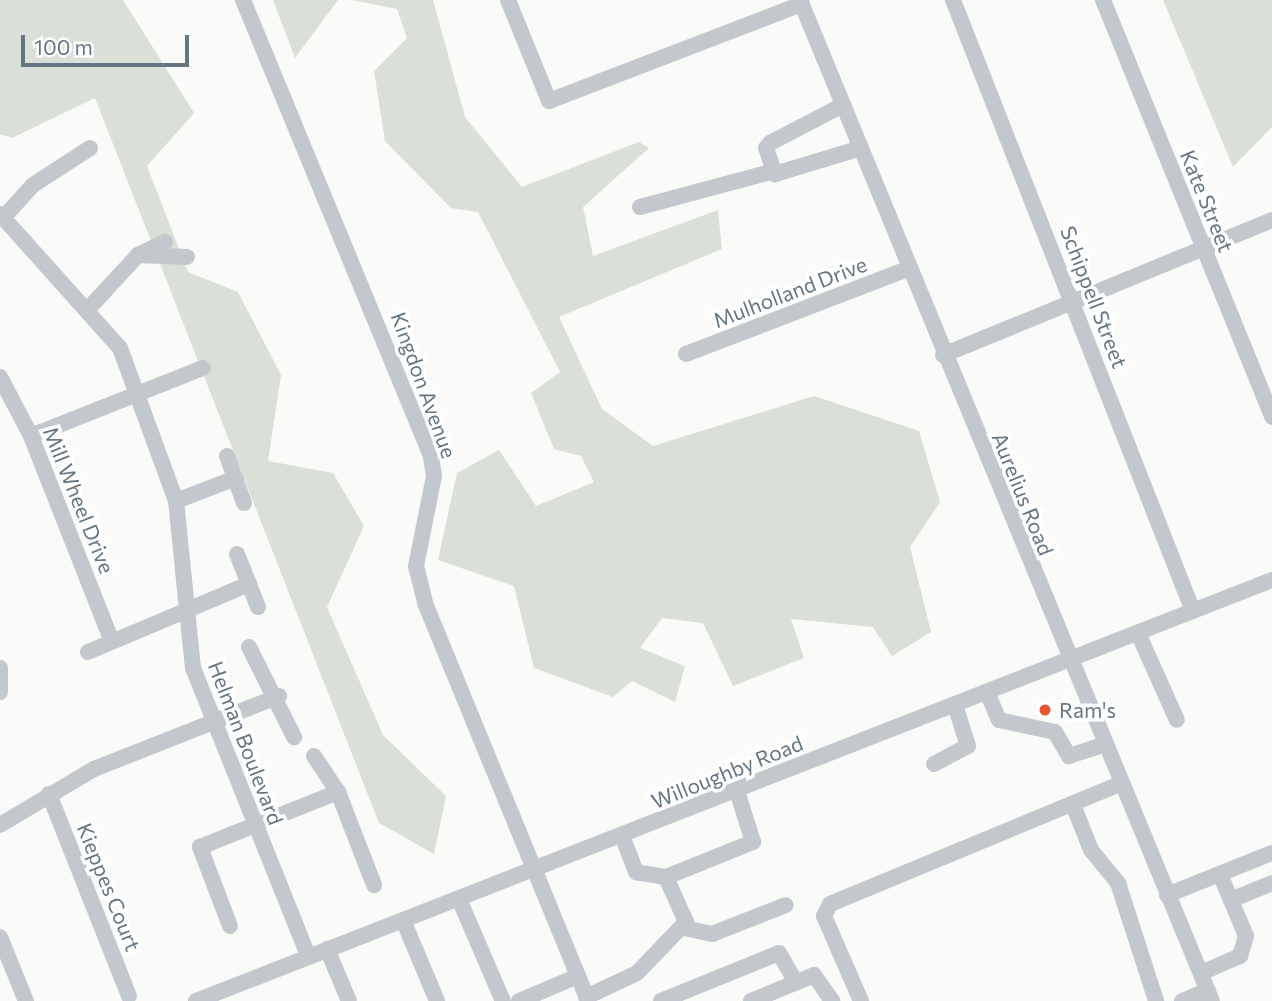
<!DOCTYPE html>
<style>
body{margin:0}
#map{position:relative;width:1272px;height:1001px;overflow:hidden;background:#fafaf8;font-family:Commissioner,sans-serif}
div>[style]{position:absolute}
.green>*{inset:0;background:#dadfd7}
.minor>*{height:16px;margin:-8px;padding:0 8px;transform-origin:8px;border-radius:8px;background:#c3c8cc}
.dots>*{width:19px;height:19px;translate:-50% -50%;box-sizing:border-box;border:4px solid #fff;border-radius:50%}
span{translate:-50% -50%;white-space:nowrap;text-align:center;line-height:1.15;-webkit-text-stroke:7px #fff;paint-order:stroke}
.street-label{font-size:21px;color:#657683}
.poi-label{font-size:21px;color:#657683}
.left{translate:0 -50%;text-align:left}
.scale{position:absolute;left:21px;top:35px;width:168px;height:32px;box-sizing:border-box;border:4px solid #657683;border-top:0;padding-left:9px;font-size:21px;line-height:24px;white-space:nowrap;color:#657683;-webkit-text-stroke:5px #fff;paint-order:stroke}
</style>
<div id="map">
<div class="green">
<div style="clip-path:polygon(0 0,123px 0,194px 113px,147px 166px,188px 272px,238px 292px,281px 375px,268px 461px,333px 473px,364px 526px,327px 607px,383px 735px,446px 796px,434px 854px,379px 823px,95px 98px,12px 138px,0 134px)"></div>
<div style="clip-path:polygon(273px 0,338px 0,295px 58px)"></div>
<div style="clip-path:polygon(352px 0,433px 0,465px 117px,522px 187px,639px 142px,649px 148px,583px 207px,593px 256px,718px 210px,722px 249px,559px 317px,602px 409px,653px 446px,814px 396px,919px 431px,940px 502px,910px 547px,931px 632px,892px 656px,873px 627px,791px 619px,804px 658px,733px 686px,703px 623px,662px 618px,640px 648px,685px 666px,675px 702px,632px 681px,613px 697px,534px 668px,514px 586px,438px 560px,457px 473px,499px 450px,536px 506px,594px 482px,581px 456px,554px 449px,531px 393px,560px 372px,478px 212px,451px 208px,385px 141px,374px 71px,407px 38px,397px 9px)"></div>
<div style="clip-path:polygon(1163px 0,1272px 0,1272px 127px,1233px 167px)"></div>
</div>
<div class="minor">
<div style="left:243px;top:0;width:494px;rotate:67.6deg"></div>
<div style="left:431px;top:457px;width:19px;rotate:81deg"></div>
<div style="left:434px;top:476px;width:92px;rotate:101.3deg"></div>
<div style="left:416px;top:566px;width:38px;rotate:76deg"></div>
<div style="left:425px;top:603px;width:430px;rotate:67.7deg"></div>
<div style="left:508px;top:0;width:109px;rotate:67.9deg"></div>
<div style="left:549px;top:101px;width:271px;rotate:-21deg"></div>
<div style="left:800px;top:0;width:1082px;rotate:67.63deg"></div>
<div style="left:953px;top:0;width:656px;rotate:68.56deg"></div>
<div style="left:1103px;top:0;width:450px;rotate:67.9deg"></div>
<div style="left:843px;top:105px;width:82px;rotate:152.5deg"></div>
<div style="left:770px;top:143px;width:6px;rotate:129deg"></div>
<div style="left:766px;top:148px;width:28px;rotate:71deg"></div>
<div style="left:775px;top:174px;width:90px;rotate:-16.8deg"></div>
<div style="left:640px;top:207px;width:139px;rotate:-15deg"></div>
<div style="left:0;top:214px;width:180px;rotate:48.2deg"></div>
<div style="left:120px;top:348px;width:163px;rotate:69.9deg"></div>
<div style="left:176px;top:501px;width:168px;rotate:84.2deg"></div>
<div style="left:193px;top:668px;width:310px;rotate:68.2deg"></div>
<div style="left:4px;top:217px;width:43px;rotate:-47.8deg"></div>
<div style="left:33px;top:185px;width:68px;rotate:-33deg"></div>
<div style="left:138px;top:255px;width:49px;rotate:2.3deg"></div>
<div style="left:89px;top:308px;width:72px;rotate:-47.2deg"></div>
<div style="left:138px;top:255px;width:30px;rotate:-26deg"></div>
<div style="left:686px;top:354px;width:240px;rotate:-21deg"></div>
<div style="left:943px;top:355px;width:356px;rotate:-22.3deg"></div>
<div style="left:0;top:377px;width:67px;rotate:62.3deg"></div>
<div style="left:31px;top:436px;width:221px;rotate:68.5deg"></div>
<div style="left:31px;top:436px;width:185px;rotate:-21.6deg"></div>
<div style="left:227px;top:456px;width:50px;rotate:70.1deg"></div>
<div style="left:176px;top:501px;width:64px;rotate:-21deg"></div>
<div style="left:237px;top:554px;width:57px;rotate:68.4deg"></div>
<div style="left:1138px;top:633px;width:95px;rotate:65.9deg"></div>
<div style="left:249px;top:647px;width:101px;rotate:63.4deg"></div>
<div style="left:88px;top:652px;width:175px;rotate:-22.9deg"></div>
<div style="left:0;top:668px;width:24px;rotate:90deg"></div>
<div style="left:987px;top:692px;width:30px;rotate:67deg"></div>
<div style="left:999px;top:720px;width:57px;rotate:12.1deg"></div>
<div style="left:1055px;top:732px;width:28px;rotate:60deg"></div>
<div style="left:1069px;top:756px;width:36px;rotate:-18deg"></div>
<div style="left:314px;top:756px;width:43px;rotate:56.3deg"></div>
<div style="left:338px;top:792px;width:100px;rotate:68.8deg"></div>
<div style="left:934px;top:764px;width:38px;rotate:-28deg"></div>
<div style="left:968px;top:746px;width:43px;rotate:-107.6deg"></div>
<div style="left:49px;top:794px;width:217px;rotate:68.4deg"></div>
<div style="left:1074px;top:807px;width:46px;rotate:68.4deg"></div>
<div style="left:1091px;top:850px;width:43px;rotate:50.7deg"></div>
<div style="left:1118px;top:883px;width:124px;rotate:72.1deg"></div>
<div style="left:0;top:825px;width:109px;rotate:-30.8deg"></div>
<div style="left:94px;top:769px;width:199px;rotate:-21.5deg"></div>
<div style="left:666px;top:877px;width:94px;rotate:-21.9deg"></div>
<div style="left:753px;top:842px;width:53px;rotate:-107.4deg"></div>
<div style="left:1167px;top:895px;width:113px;rotate:-21.8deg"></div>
<div style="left:459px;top:899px;width:111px;rotate:66.7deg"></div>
<div style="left:1231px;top:900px;width:44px;rotate:-22.5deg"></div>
<div style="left:403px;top:920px;width:88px;rotate:67.2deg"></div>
<div style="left:230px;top:926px;width:85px;rotate:-110.8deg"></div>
<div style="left:200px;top:847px;width:149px;rotate:-21.7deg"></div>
<div style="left:684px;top:928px;width:29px;rotate:12deg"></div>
<div style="left:712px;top:934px;width:79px;rotate:-21.4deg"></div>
<div style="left:0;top:937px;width:69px;rotate:67.9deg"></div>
<div style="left:327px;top:949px;width:56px;rotate:67.1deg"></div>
<div style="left:1201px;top:973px;width:43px;rotate:-23.6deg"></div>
<div style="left:1240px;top:956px;width:21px;rotate:-73deg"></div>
<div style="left:1246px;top:936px;width:67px;rotate:-112.8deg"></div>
<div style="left:586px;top:997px;width:56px;rotate:-25.2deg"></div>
<div style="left:637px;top:973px;width:71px;rotate:-46.1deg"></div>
<div style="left:686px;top:922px;width:49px;rotate:-114deg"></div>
<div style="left:666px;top:877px;width:30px;rotate:-171deg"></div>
<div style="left:636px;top:872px;width:39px;rotate:-111deg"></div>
<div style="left:196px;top:1001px;width:1155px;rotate:-21.37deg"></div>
<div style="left:519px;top:1001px;width:64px;rotate:-23deg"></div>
<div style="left:661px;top:1001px;width:127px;rotate:-22.1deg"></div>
<div style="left:779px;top:953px;width:34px;rotate:60deg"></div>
<div style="left:751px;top:1001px;width:68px;rotate:-22.4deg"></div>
<div style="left:814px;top:975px;width:32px;rotate:55deg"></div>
<div style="left:861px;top:1001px;width:93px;rotate:-113.5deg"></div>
<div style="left:824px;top:916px;width:13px;rotate:-63deg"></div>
<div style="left:830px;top:904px;width:312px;rotate:-22.5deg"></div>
<div style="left:1182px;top:1001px;width:28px;rotate:-23deg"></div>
</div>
<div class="dots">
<div style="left:1045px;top:710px;background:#e4572e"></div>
</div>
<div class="street-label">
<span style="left:1207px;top:201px;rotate:68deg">Kate Street</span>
<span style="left:790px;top:292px;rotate:-21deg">Mulholland Drive</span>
<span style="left:1094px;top:297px;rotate:69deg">Schippell Street</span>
<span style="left:424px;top:385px;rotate:70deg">Kingdon Avenue</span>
<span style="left:1023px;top:494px;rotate:68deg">Aurelius Road</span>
<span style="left:79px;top:500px;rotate:68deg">Mill Wheel Drive</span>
<span style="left:246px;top:743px;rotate:69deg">Helman Boulevard</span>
<span style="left:727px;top:772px;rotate:-22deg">Willoughby Road</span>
<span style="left:109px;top:887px;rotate:68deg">Kieppes Court</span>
</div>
<div class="poi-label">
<span class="left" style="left:1059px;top:710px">Ram's</span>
</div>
<div class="scale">100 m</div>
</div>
